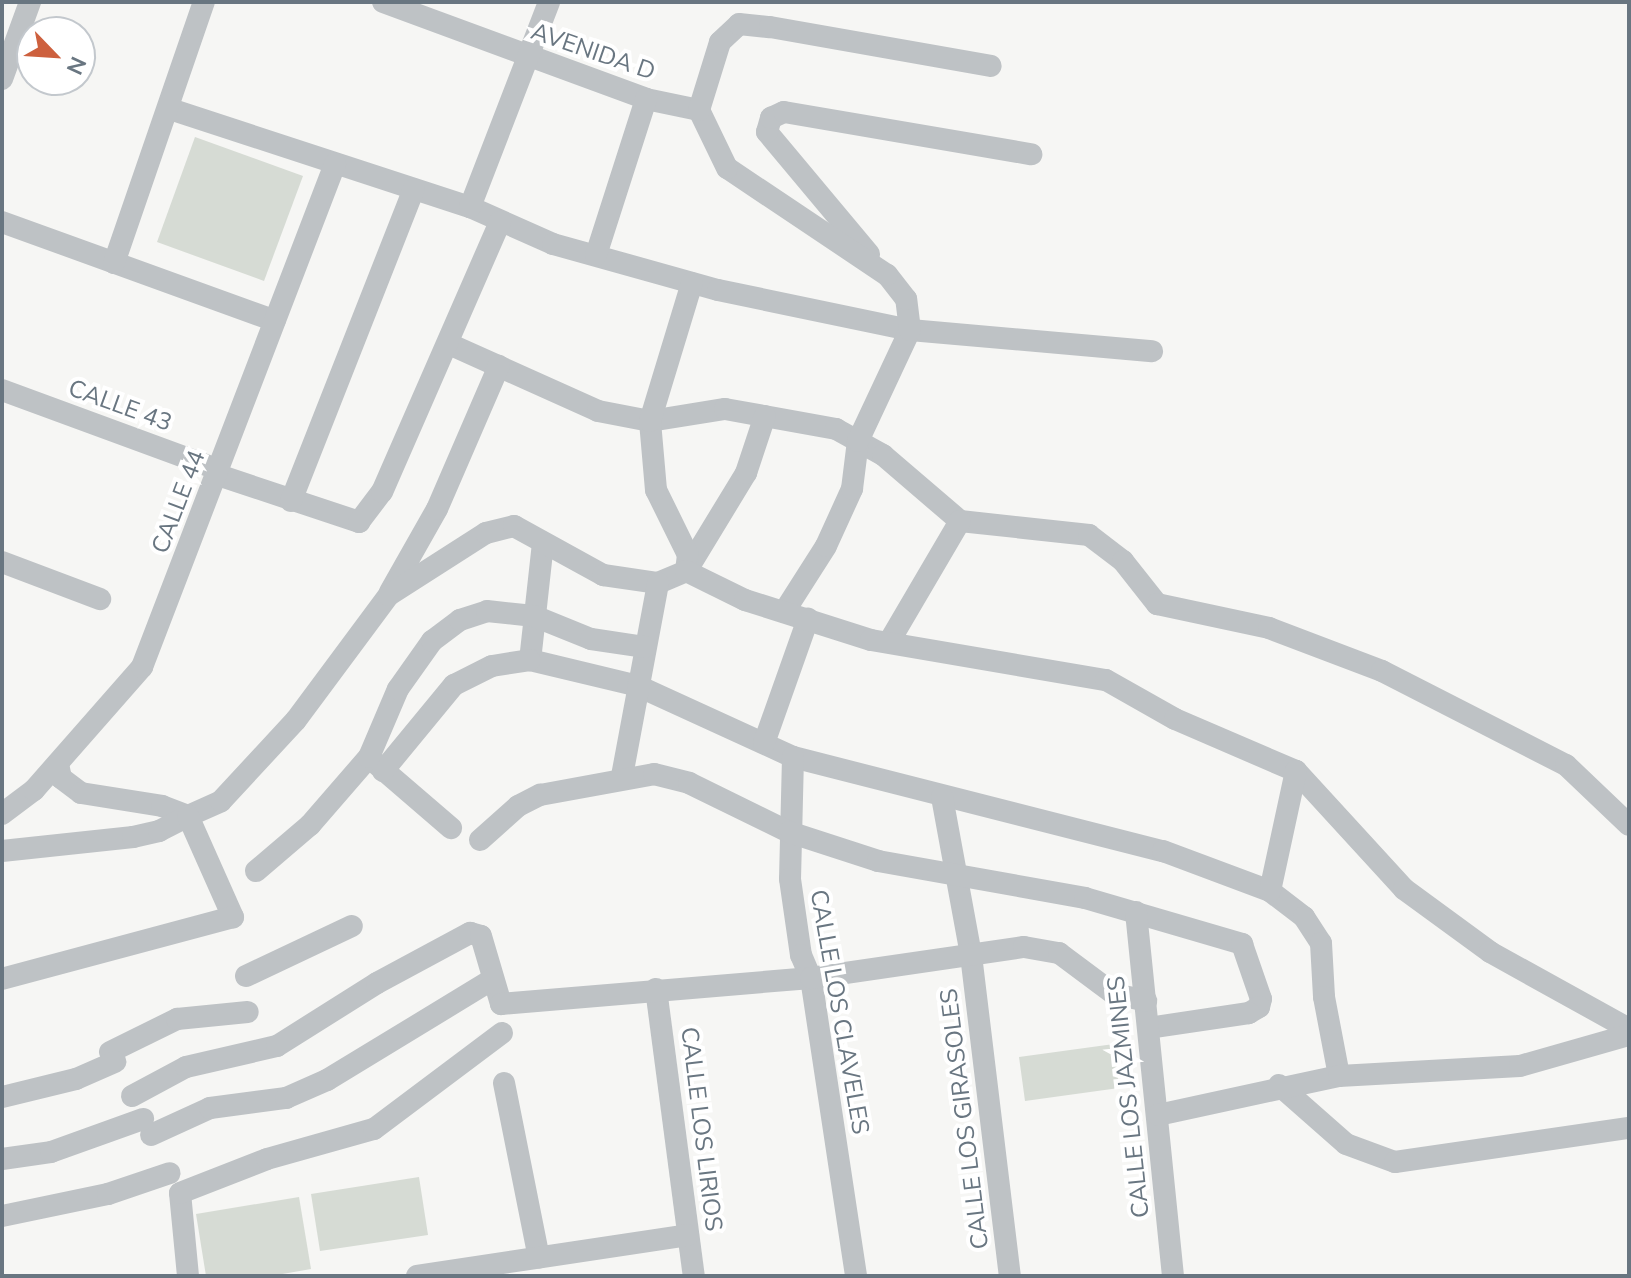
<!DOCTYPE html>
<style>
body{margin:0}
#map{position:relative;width:1631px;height:1278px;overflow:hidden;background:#f6f6f4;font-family:"Nunito Sans",sans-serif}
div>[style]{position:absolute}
.green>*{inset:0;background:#d6dbd4}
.street>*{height:22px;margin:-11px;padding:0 11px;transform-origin:11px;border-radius:11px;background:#bec2c5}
span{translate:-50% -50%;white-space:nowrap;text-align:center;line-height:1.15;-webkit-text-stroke:8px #fff;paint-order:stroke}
.street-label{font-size:24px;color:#697681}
.frame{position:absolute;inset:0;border:4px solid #697681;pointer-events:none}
.north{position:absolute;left:16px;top:16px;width:80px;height:80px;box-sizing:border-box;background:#fff;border:2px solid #c3c8cd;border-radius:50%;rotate:115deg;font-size:22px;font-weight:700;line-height:32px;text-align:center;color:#697681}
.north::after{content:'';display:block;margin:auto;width:28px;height:36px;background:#cd603e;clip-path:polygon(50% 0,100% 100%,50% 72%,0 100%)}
</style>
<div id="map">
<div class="green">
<div style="clip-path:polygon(195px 137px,303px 176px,264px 281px,157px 242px)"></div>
<div style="clip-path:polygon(1114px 1044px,1119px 1088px,1025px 1101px,1019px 1057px)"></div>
<div style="clip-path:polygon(419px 1177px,428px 1235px,320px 1251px,311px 1194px)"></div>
<div style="clip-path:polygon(299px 1197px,311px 1269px,271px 1276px,206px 1276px,196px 1214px)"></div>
</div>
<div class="street">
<div style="left:383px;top:2px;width:280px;rotate:20.2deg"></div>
<div style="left:646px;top:99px;width:54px;rotate:11.7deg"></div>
<div style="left:2px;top:79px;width:82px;rotate:-70deg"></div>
<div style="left:170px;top:109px;width:316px;rotate:18.1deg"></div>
<div style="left:470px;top:207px;width:91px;rotate:24deg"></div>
<div style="left:553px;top:244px;width:171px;rotate:15.6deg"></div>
<div style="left:718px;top:290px;width:196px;rotate:11.8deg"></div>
<div style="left:910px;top:330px;width:243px;rotate:5deg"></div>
<div style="left:470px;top:207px;width:220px;rotate:-68.9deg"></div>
<div style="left:2px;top:222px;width:290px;rotate:19.9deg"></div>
<div style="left:869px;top:254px;width:159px;rotate:-129.9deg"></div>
<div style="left:767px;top:132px;width:15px;rotate:-74deg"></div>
<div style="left:771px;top:118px;width:14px;rotate:-25deg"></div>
<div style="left:784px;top:112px;width:251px;rotate:9.7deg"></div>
<div style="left:596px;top:255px;width:164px;rotate:-72.2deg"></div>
<div style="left:114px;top:263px;width:276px;rotate:-71deg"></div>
<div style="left:449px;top:344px;width:163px;rotate:24.2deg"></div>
<div style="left:598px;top:411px;width:53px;rotate:10.9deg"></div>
<div style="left:650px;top:421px;width:76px;rotate:-9.1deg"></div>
<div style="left:725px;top:409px;width:113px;rotate:10.2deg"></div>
<div style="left:836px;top:429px;width:54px;rotate:29deg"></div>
<div style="left:883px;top:455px;width:101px;rotate:40.6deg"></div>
<div style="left:960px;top:521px;width:130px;rotate:6.2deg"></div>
<div style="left:1089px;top:535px;width:43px;rotate:37.4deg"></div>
<div style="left:1123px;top:561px;width:55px;rotate:51.7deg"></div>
<div style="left:1157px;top:604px;width:115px;rotate:12.1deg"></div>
<div style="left:1269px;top:628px;width:121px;rotate:20.8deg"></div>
<div style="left:1382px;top:671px;width:207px;rotate:27.1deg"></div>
<div style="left:1566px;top:765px;width:87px;rotate:43.6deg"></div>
<div style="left:2px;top:390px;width:231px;rotate:20.2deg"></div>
<div style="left:218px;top:475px;width:149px;rotate:18.4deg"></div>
<div style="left:359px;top:522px;width:38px;rotate:-53deg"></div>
<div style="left:382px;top:492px;width:295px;rotate:-66.4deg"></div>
<div style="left:291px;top:501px;width:335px;rotate:-68.5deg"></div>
<div style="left:543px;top:543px;width:118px;rotate:96.3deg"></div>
<div style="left:530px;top:660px;width:111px;rotate:13.5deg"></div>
<div style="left:638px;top:686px;width:170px;rotate:24.6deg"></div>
<div style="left:793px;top:757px;width:382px;rotate:14.3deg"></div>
<div style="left:1163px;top:851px;width:114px;rotate:20.5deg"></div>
<div style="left:1270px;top:891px;width:43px;rotate:37.4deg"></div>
<div style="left:1304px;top:917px;width:31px;rotate:57deg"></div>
<div style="left:1321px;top:943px;width:54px;rotate:86.8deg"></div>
<div style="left:1324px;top:997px;width:80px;rotate:79.2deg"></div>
<div style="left:2px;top:562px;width:105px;rotate:20.7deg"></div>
<div style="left:687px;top:570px;width:114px;rotate:-58.7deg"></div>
<div style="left:746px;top:473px;width:60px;rotate:-71.6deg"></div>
<div style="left:686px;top:571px;width:16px;rotate:-83deg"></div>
<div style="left:688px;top:555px;width:72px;rotate:-116.2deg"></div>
<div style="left:656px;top:490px;width:69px;rotate:-95deg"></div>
<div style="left:650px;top:421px;width:144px;rotate:-73.1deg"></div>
<div style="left:390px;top:592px;width:95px;rotate:-60.5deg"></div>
<div style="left:437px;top:509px;width:156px;rotate:-66.6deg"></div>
<div style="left:784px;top:612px;width:78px;rotate:-57.5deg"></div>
<div style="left:826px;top:546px;width:63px;rotate:-65.5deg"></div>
<div style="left:852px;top:489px;width:48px;rotate:-82.9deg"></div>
<div style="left:858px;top:441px;width:123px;rotate:-64.9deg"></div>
<div style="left:910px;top:330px;width:31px;rotate:-97deg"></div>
<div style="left:906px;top:299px;width:31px;rotate:-128deg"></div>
<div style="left:887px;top:275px;width:192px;rotate:-146.2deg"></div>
<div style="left:727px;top:168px;width:64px;rotate:-115.8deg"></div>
<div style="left:699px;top:110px;width:71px;rotate:-72.8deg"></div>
<div style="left:720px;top:42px;width:26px;rotate:-43deg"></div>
<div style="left:739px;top:24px;width:31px;rotate:6deg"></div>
<div style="left:770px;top:27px;width:224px;rotate:10deg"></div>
<div style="left:889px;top:642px;width:140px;rotate:-59.6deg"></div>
<div style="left:764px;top:743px;width:132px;rotate:-70.5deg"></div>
<div style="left:793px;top:757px;width:122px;rotate:91.4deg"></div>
<div style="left:790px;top:879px;width:77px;rotate:81.8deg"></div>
<div style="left:801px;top:955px;width:25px;rotate:67deg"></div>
<div style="left:811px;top:978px;width:301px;rotate:81.4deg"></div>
<div style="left:373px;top:761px;width:103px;rotate:40.7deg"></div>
<div style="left:58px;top:764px;width:14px;rotate:78deg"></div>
<div style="left:61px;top:778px;width:25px;rotate:37deg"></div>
<div style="left:81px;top:793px;width:82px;rotate:9.1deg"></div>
<div style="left:162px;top:806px;width:28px;rotate:21deg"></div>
<div style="left:188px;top:816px;width:36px;rotate:-24deg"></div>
<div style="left:221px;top:801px;width:110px;rotate:-47.2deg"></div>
<div style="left:296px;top:720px;width:156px;rotate:-53.4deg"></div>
<div style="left:389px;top:595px;width:115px;rotate:-32.6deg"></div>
<div style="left:486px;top:533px;width:29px;rotate:-14deg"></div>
<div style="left:514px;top:526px;width:102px;rotate:28.8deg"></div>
<div style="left:603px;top:575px;width:56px;rotate:8.3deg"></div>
<div style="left:658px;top:583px;width:30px;rotate:-23deg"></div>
<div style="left:686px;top:571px;width:66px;rotate:26.2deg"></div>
<div style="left:745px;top:600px;width:132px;rotate:17.6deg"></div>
<div style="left:871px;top:640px;width:238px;rotate:9.7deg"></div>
<div style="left:1106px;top:680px;width:79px;rotate:29.5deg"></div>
<div style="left:1175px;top:719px;width:132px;rotate:23.3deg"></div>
<div style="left:1296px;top:771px;width:160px;rotate:47.5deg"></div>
<div style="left:1404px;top:889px;width:107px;rotate:36.2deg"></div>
<div style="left:1490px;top:952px;width:159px;rotate:29deg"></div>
<div style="left:383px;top:771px;width:112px;rotate:-50.5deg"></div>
<div style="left:454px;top:685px;width:42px;rotate:-26.6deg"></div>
<div style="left:492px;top:666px;width:38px;rotate:-9deg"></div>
<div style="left:622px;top:776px;width:196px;rotate:-79.4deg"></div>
<div style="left:942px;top:797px;width:161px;rotate:79.6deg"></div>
<div style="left:971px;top:955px;width:323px;rotate:83.1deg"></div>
<div style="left:2px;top:814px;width:40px;rotate:-37deg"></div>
<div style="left:34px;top:790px;width:164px;rotate:-48.7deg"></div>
<div style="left:142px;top:667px;width:539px;rotate:-69.01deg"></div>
<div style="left:480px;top:840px;width:51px;rotate:-41.8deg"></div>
<div style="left:518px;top:806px;width:25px;rotate:-27deg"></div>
<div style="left:540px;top:795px;width:116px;rotate:-10.4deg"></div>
<div style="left:654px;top:774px;width:36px;rotate:14deg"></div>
<div style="left:689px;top:783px;width:111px;rotate:26.1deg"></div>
<div style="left:789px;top:832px;width:94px;rotate:18deg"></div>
<div style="left:878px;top:861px;width:210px;rotate:10.1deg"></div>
<div style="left:1085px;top:898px;width:164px;rotate:16.3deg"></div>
<div style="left:1242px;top:944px;width:58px;rotate:70.9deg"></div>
<div style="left:1261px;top:999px;width:8px;rotate:104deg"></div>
<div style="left:1259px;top:1007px;width:12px;rotate:149deg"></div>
<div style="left:1249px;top:1013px;width:101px;rotate:171.5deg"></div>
<div style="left:2px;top:851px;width:132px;rotate:-6.1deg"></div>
<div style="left:133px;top:837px;width:27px;rotate:-13deg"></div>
<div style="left:159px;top:831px;width:33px;rotate:-27deg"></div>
<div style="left:188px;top:816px;width:111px;rotate:66deg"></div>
<div style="left:233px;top:917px;width:239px;rotate:165deg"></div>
<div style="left:256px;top:871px;width:71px;rotate:-40.4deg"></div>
<div style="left:310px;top:825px;width:90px;rotate:-49.1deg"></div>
<div style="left:369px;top:757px;width:74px;rotate:-66.9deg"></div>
<div style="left:398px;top:689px;width:59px;rotate:-54.7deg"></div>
<div style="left:432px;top:641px;width:35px;rotate:-37deg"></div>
<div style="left:460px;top:620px;width:28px;rotate:-18deg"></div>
<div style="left:487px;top:611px;width:47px;rotate:6.1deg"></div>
<div style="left:534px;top:616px;width:61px;rotate:22deg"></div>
<div style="left:591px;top:639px;width:55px;rotate:8.4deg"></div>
<div style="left:1270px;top:891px;width:123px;rotate:-77.8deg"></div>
<div style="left:1136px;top:912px;width:366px;rotate:84.2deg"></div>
<div style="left:246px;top:976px;width:117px;rotate:-25.3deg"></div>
<div style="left:656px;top:989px;width:290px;rotate:82.5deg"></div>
<div style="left:110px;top:1052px;width:75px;rotate:-26.2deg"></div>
<div style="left:177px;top:1019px;width:71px;rotate:-5.6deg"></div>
<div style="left:504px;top:1083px;width:178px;rotate:78.7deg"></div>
<div style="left:1279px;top:1085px;width:89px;rotate:41.4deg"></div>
<div style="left:1346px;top:1144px;width:52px;rotate:20.2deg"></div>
<div style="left:1395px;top:1162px;width:236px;rotate:-8.3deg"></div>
<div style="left:132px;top:1096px;width:61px;rotate:-28.2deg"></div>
<div style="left:186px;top:1067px;width:93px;rotate:-13deg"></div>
<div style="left:277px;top:1046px;width:118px;rotate:-32.2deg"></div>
<div style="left:377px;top:983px;width:106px;rotate:-28.3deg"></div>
<div style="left:470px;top:933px;width:11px;rotate:15deg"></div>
<div style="left:481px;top:936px;width:71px;rotate:73.6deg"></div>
<div style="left:501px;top:1004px;width:311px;rotate:-4.8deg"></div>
<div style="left:811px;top:978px;width:215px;rotate:-8.3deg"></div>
<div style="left:1024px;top:947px;width:36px;rotate:10deg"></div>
<div style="left:1059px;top:953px;width:69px;rotate:36.7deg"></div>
<div style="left:1114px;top:994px;width:33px;rotate:12deg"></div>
<div style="left:2px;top:1097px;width:76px;rotate:-13.7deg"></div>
<div style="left:76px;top:1079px;width:43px;rotate:-23.6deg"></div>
<div style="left:1158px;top:1115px;width:185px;rotate:-12.2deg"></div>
<div style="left:1339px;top:1076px;width:181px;rotate:-3.2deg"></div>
<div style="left:1520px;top:1066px;width:113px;rotate:-15.9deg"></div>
<div style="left:151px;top:1135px;width:65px;rotate:-24.6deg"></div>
<div style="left:210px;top:1108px;width:77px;rotate:-7.5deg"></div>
<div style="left:286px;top:1098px;width:45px;rotate:-23.7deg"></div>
<div style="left:327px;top:1080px;width:194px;rotate:-31.3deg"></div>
<div style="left:2px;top:1159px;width:49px;rotate:-8.1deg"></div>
<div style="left:51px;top:1152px;width:98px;rotate:-19.7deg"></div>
<div style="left:2px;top:1216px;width:108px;rotate:-11.7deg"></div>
<div style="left:108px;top:1194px;width:65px;rotate:-18.7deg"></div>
<div style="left:188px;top:1276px;width:83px;rotate:-95.5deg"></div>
<div style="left:180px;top:1193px;width:93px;rotate:-21.3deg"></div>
<div style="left:267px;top:1159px;width:111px;rotate:-15.7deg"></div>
<div style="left:374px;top:1129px;width:160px;rotate:-36.9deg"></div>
<div style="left:417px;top:1276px;width:274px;rotate:-8.6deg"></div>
</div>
<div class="street-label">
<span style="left:593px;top:52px;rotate:19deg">AVENIDA D</span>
<span style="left:120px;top:406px;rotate:20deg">CALLE 43</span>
<span style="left:179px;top:502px;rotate:-69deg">CALLE 44</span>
<span style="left:839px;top:1012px;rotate:80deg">CALLE LOS CLAVELES</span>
<span style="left:1129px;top:1097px;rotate:-96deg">CALLE LOS JAZMINES</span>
<span style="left:965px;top:1119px;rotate:-97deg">CALLE LOS GIRASOLES</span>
<span style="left:701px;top:1129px;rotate:83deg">CALLE LOS LIRIOS</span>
</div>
<div class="frame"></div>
<div class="north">N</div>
</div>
